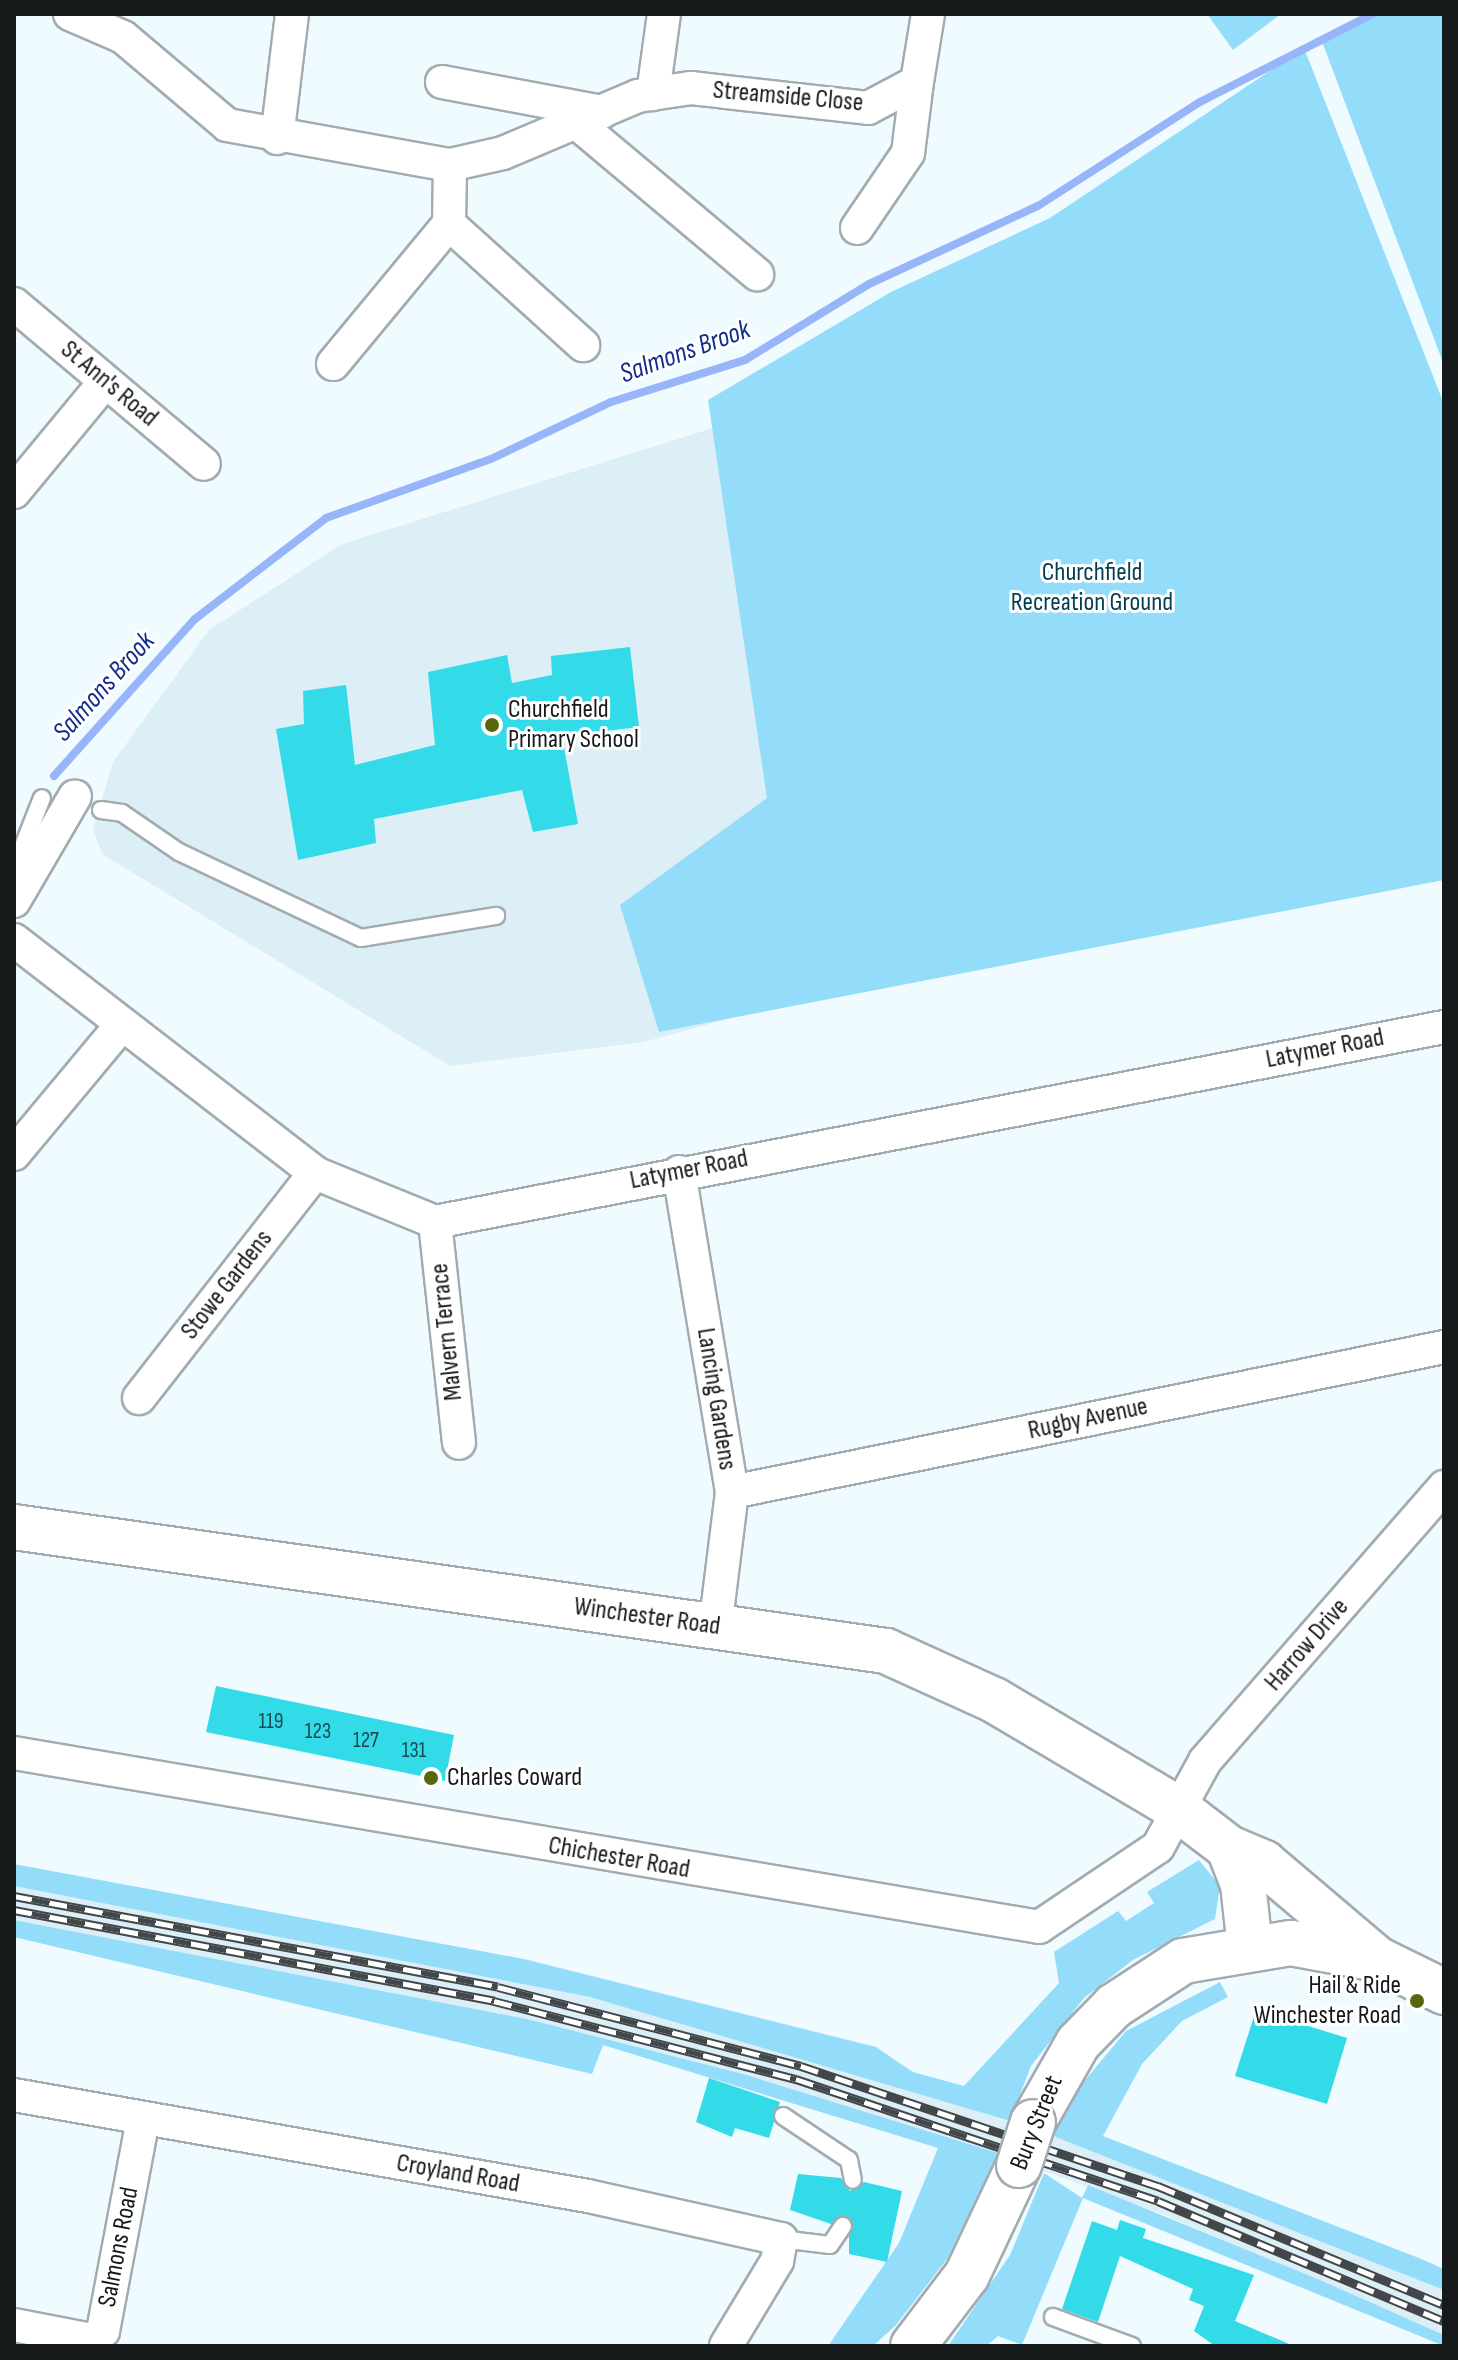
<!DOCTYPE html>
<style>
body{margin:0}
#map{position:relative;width:1458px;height:2360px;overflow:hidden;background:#f0fbff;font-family:"Sofia Sans Condensed",sans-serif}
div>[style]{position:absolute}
.built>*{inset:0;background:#dceff7}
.green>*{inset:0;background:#94ddfa}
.stream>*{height:8px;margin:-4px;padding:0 4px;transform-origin:4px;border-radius:4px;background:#98b5fa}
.building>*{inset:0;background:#33dae7}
.roads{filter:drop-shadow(2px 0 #a2acb0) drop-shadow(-2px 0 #a2acb0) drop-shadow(0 2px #a2acb0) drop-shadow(0 -2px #a2acb0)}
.lane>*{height:16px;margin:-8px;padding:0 8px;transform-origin:8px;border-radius:8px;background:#fff}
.street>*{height:32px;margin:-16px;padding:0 16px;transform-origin:16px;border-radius:16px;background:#fff}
.secondary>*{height:44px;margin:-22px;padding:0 22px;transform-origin:22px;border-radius:22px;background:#fff}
.rail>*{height:9px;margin-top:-4.5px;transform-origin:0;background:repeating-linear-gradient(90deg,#fff 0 18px,#424749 0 36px);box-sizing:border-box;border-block:2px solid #424749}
.bridges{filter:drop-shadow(2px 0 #a2acb0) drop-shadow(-2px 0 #a2acb0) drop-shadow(0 2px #a2acb0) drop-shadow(0 -2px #a2acb0)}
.secondary-bridge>*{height:44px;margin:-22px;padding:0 22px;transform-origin:22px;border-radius:22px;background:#fff}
.dots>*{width:22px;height:22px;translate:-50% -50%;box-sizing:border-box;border:4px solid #fff;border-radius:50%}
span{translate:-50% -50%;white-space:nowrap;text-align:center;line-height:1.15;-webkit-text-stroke:6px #fff;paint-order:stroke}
.number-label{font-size:22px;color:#1c494d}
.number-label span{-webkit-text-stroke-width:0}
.street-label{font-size:26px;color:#15191a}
.park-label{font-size:26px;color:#003e50}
.poi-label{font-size:26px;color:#15191a}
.left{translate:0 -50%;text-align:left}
.right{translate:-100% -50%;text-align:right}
.water-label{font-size:28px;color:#132c8b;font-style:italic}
.frame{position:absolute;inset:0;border:16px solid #15191a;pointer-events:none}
</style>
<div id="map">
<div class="built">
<div style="clip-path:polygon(767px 411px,906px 970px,644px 1042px,450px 1066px,102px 854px,93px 829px,113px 762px,209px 630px,342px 544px)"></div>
<div style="clip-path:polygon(14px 1886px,590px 1997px,872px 2076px,1129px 2162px,1444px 2290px,1444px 2335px,1165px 2215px,972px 2145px,527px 2019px,14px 1920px)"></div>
</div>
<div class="green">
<div style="clip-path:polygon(1207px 14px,1281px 14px,1233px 50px)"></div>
<div style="clip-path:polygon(1374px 14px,1444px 14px,1444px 365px,1321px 39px)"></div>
<div style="clip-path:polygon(1304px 48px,1444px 404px,1444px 880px,659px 1032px,620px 905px,767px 798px,708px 400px,891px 292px,1050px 218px)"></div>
<div style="clip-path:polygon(1199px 1860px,1220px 1886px,1215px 1919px,1133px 1960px,1084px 1998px,1031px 2066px,1010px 2121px,590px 1997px,14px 1886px,14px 1864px,524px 1959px,876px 2047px,913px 2072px,964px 2086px,1059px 1983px,1054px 1952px,1118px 1911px,1126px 1921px,1154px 1903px,1147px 1892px)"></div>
<div style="clip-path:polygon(14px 1920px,527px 2019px,743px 2074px,998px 2153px,947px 2259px,896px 2325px,873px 2346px,828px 2346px,899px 2243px,938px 2148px,603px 2045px,592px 2074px,14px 1937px)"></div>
<div style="clip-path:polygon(1220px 1982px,1228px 1997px,1182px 2021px,1142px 2064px,1103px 2136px,1419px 2258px,1444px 2269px,1444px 2290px,1053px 2136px,1076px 2091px,1126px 2031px)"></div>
<div style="clip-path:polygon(1044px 2173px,1082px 2198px,1088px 2185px,1320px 2280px,1444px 2335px,1444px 2346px,1083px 2198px,1022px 2345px,998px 2336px,986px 2346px,948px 2346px,1010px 2255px)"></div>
</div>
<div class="stream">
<div style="left:54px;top:776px;width:211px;rotate:-48.1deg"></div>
<div style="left:195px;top:619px;width:165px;rotate:-37.6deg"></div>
<div style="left:326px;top:518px;width:175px;rotate:-19.7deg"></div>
<div style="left:491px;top:459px;width:133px;rotate:-25.4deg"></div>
<div style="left:611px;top:402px;width:140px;rotate:-17.4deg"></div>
<div style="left:745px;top:360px;width:145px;rotate:-31.5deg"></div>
<div style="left:869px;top:284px;width:186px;rotate:-24.8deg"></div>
<div style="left:1038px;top:206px;width:193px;rotate:-32.7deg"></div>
<div style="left:1200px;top:102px;width:194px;rotate:-27deg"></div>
</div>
<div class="building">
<div style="clip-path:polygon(630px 647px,639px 727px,562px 736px,578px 824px,533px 832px,522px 790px,374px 819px,376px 843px,298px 860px,276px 729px,304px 724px,303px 691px,346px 685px,355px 765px,435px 745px,428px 672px,507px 655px,512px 683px,552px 675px,551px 656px)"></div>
<div style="clip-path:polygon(216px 1686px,454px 1735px,445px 1781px,206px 1732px)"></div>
<div style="clip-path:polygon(1256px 2010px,1347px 2038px,1327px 2104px,1235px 2076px)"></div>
<div style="clip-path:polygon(709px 2078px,780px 2102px,769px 2138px,735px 2128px,732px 2137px,696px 2122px)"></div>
<div style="clip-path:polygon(798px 2174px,841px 2178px,850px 2191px,864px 2182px,902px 2191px,887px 2262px,849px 2254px,849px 2217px,831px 2224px,790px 2210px)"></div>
<div style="clip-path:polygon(1120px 2220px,1146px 2229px,1143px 2238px,1254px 2275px,1235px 2321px,1294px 2346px,1215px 2346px,1194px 2331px,1204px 2306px,1189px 2300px,1193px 2289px,1120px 2256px,1098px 2322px,1062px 2309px,1092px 2221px,1117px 2230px)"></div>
</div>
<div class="roads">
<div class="lane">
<div style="left:101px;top:810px;width:21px;rotate:8deg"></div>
<div style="left:122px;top:813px;width:69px;rotate:34.4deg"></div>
<div style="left:179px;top:852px;width:201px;rotate:25.3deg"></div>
<div style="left:361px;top:938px;width:137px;rotate:-9.3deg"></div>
<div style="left:14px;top:869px;width:76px;rotate:-68.5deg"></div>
<div style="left:783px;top:2116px;width:79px;rotate:33.7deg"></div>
<div style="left:849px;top:2160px;width:20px;rotate:79deg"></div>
<div style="left:781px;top:2239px;width:49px;rotate:7deg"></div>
<div style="left:830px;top:2245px;width:23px;rotate:-56deg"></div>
<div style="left:1053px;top:2317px;width:84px;rotate:20.2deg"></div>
</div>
<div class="street">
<div style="left:70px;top:14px;width:58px;rotate:23.5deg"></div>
<div style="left:123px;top:37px;width:136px;rotate:40.2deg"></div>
<div style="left:227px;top:125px;width:227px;rotate:10.2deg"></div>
<div style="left:450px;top:165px;width:54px;rotate:-12.8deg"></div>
<div style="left:503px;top:153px;width:147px;rotate:-22.9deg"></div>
<div style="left:638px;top:96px;width:54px;rotate:-8.6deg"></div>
<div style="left:691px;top:88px;width:178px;rotate:6.4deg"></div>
<div style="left:868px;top:108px;width:55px;rotate:-28deg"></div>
<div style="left:917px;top:82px;width:69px;rotate:-80.8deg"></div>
<div style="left:442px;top:82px;width:163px;rotate:10.6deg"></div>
<div style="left:653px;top:94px;width:81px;rotate:-82.2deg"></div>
<div style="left:578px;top:124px;width:234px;rotate:40deg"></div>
<div style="left:277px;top:138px;width:125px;rotate:-83.1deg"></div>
<div style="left:449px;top:224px;width:181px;rotate:42.1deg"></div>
<div style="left:857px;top:228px;width:91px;rotate:-55.8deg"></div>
<div style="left:908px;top:153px;width:72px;rotate:-82.8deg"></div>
<div style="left:14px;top:304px;width:248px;rotate:40.1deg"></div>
<div style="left:333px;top:364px;width:182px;rotate:-50.4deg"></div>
<div style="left:449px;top:224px;width:59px;rotate:-89deg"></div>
<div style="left:14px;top:492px;width:143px;rotate:-50.4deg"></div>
<div style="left:14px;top:901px;width:121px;rotate:-59.8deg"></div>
<div style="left:14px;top:940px;width:381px;rotate:37.7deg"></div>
<div style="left:315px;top:1173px;width:130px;rotate:22.2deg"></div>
<div style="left:435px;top:1222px;width:1028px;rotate:-10.94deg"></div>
<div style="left:14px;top:1154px;width:165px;rotate:-50.2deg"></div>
<div style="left:679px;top:1172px;width:324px;rotate:80.6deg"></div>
<div style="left:732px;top:1492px;width:137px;rotate:97.1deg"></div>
<div style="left:435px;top:1222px;width:222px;rotate:83.8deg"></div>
<div style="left:139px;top:1398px;width:286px;rotate:-52deg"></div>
<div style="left:732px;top:1492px;width:727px;rotate:-11.51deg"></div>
<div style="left:14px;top:1753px;width:1040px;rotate:9.63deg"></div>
<div style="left:1039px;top:1927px;width:143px;rotate:-33.9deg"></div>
<div style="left:1158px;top:1847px;width:98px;rotate:-61.3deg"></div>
<div style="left:1205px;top:1761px;width:364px;rotate:-48.9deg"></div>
<div style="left:14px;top:2095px;width:583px;rotate:9.98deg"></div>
<div style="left:588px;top:2196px;width:198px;rotate:12.6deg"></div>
<div style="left:781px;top:2239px;width:22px;rotate:100deg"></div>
<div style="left:777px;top:2261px;width:99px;rotate:121deg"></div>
<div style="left:14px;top:2325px;width:79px;rotate:10.9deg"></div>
<div style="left:92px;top:2340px;width:14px;rotate:-39deg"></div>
<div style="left:103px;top:2331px;width:216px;rotate:-79.3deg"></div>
</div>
<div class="secondary">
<div style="left:14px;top:1527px;width:881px;rotate:8.09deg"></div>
<div style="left:886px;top:1651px;width:119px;rotate:24.4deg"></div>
<div style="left:994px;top:1700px;width:214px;rotate:30.6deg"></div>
<div style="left:1178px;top:1809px;width:64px;rotate:37.4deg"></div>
<div style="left:1229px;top:1848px;width:38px;rotate:23deg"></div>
<div style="left:1264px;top:1863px;width:148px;rotate:40.3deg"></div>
<div style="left:1229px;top:1848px;width:39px;rotate:69deg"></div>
<div style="left:1243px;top:1884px;width:63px;rotate:83.7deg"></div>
<div style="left:1033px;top:2122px;width:91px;rotate:-60.3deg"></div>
<div style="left:1078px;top:2043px;width:52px;rotate:-45.8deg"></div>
<div style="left:1114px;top:2006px;width:82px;rotate:-33.1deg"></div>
<div style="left:1183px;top:1961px;width:109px;rotate:-9.5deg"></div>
<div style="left:1291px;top:1943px;width:87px;rotate:10.5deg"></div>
<div style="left:1377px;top:1959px;width:75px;rotate:26.2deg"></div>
<div style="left:913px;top:2346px;width:89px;rotate:-52.7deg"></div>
<div style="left:967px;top:2275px;width:122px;rotate:-64.7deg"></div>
</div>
</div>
<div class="rail">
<div style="left:14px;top:1896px;width:492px;rotate:10.6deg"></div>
<div style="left:498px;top:1987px;width:313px;rotate:14.6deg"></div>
<div style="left:801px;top:2066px;width:377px;rotate:18.6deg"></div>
<div style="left:1158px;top:2186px;width:310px;rotate:22.6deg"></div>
<div style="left:14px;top:1910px;width:489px;rotate:10.7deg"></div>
<div style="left:494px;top:2001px;width:312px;rotate:14.5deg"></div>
<div style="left:796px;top:2079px;width:382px;rotate:18.6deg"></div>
<div style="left:1158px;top:2201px;width:310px;rotate:22.8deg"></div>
</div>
<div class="bridges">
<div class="secondary-bridge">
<div style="left:1019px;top:2165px;width:45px;rotate:-72deg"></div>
</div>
</div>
<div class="dots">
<div style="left:492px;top:725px;background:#57670f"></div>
<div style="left:431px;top:1778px;background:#57670f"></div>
<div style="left:1417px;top:2001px;background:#57670f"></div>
</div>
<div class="number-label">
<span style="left:271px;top:1722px">119</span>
<span style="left:318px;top:1732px">123</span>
<span style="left:366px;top:1741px">127</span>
<span style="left:414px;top:1751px">131</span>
</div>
<div class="street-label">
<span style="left:788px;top:97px;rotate:5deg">Streamside Close</span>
<span style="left:109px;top:384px;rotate:40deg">St Ann's Road</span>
<span style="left:1325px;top:1049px;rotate:-11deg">Latymer Road</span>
<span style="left:689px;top:1170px;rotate:-11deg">Latymer Road</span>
<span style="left:227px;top:1285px;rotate:-52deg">Stowe Gardens</span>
<span style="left:447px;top:1332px;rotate:-96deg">Malvern Terrace</span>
<span style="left:716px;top:1399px;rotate:81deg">Lancing Gardens</span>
<span style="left:1088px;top:1419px;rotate:-12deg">Rugby Avenue</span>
<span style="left:647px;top:1617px;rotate:8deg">Winchester Road</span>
<span style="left:1307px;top:1645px;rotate:-49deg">Harrow Drive</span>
<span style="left:619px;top:1858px;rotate:10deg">Chichester Road</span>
<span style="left:1037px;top:2123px;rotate:-68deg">Bury Street</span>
<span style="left:458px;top:2174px;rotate:10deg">Croyland Road</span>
<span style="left:119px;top:2247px;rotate:-79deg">Salmons Road</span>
</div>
<div class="park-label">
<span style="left:1092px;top:588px">Churchfield<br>Recreation Ground</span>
</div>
<div class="poi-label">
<span class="left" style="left:508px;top:725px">Churchfield<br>Primary School</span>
<span class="left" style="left:447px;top:1778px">Charles Coward</span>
<span class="right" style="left:1401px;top:2001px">Hail &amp; Ride<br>Winchester Road</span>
</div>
<div class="water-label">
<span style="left:685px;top:352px;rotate:-20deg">Salmons Brook</span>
<span style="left:104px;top:687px;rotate:-48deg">Salmons Brook</span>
</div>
<div class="frame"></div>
</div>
